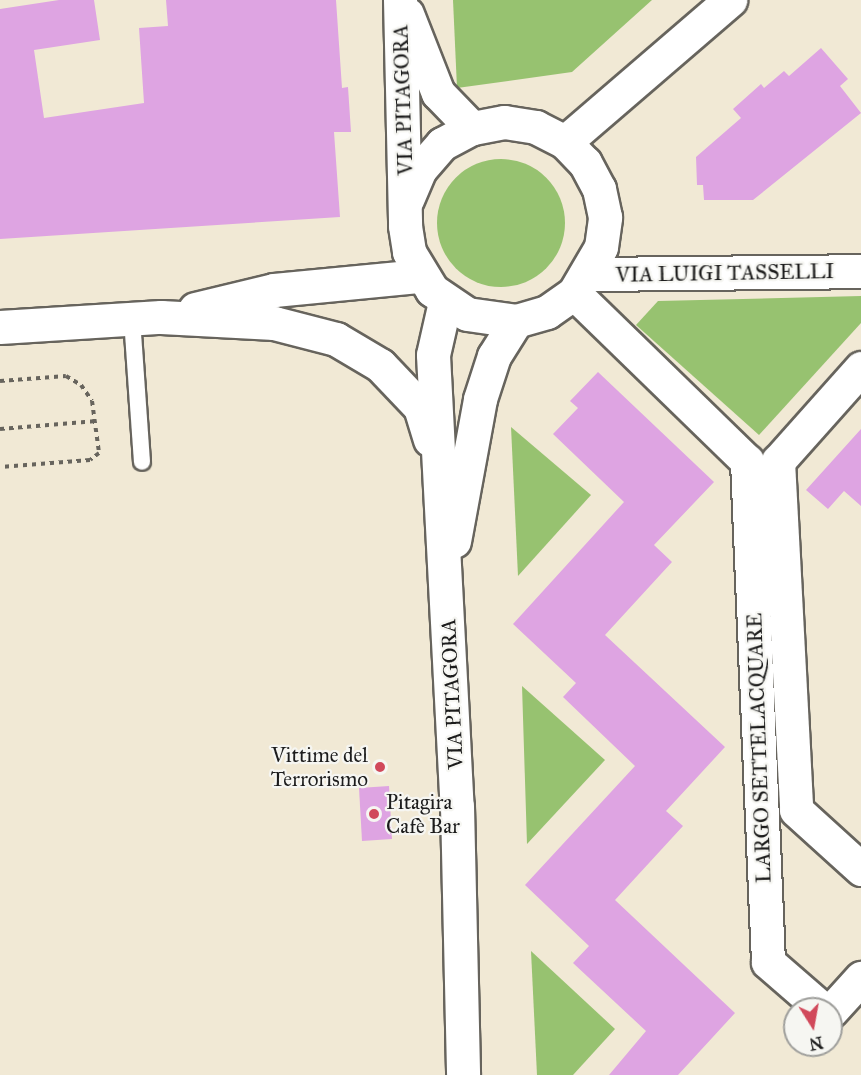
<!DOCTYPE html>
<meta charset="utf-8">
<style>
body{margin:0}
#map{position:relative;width:861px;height:1075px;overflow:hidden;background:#f1e9d5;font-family:"IM FELL Great Primer",serif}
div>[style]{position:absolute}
.green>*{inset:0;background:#97c270}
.round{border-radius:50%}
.building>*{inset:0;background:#dea4e2}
.path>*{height:4px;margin-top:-2px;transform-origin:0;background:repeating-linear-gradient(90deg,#67645d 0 4.5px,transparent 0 9px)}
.roads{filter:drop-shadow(2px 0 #67645d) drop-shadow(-2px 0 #67645d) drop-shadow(0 2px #67645d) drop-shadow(0 -2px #67645d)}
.lane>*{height:16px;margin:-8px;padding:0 8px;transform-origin:8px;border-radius:8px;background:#fff}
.street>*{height:33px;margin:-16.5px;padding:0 16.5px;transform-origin:16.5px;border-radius:16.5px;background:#fff}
.dots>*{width:16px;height:16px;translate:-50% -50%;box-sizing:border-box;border:3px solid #f6f6f2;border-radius:50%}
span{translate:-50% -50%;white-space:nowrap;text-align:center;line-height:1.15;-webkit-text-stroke:4.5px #f6f6f2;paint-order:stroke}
.street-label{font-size:21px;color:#1c1c1c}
.poi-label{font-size:21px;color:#1c1c1c}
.right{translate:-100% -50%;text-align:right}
.left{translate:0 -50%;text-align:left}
.north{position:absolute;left:783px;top:997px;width:60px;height:60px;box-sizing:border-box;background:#f6f6f2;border:2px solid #9f9f9c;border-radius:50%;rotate:169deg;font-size:16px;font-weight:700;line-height:24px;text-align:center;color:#1c1c1c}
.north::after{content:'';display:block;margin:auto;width:21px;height:27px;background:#d1495b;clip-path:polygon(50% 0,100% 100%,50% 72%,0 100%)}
</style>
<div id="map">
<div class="green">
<div style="clip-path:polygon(453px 0,652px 0,572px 72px,457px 88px)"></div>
<div class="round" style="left:437px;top:159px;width:128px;height:128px"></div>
<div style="clip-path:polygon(861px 296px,861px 323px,759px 435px,636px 325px,658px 301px)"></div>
<div style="clip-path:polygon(511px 427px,591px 495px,518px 576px)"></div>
<div style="clip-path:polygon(522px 686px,605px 760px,527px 844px)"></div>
<div style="clip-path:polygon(531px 951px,615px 1029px,573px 1075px,537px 1075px)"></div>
</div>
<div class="building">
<div style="clip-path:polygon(59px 0,94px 0,100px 40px,34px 50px,44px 118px,144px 103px,139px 28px,168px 26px,166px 0,336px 0,342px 88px,348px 87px,351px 132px,334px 132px,340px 217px,0 239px,0 9px)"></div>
<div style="clip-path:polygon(821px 48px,848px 79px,840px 86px,861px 113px,753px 200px,704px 200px,703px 185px,697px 185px,696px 157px,741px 118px,733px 109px,761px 84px,764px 88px,784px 71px,789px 76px)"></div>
<div style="clip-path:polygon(598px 372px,714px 482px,654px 545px,672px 562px,605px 635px,725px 747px,666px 811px,683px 826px,615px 900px,735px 1013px,678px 1075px,609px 1075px,646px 1031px,573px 963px,589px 946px,525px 885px,635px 766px,563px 697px,576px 683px,513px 624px,624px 502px,553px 434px,578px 408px,570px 401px)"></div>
<div style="clip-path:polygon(861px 429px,861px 506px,844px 491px,828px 509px,806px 490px)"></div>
<div style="clip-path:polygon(389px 786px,392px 839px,362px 841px,359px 788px)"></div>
</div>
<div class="path">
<div style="left:0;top:381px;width:66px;rotate:-4.3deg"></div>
<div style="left:66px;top:376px;width:17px;rotate:31deg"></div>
<div style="left:81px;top:385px;width:19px;rotate:55deg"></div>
<div style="left:92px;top:401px;width:52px;rotate:82.3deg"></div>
<div style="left:99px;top:453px;width:11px;rotate:142deg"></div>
<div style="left:90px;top:460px;width:90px;rotate:175.6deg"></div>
<div style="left:0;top:429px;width:97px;rotate:-4.7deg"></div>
</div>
<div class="roads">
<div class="lane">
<div style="left:132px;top:319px;width:143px;rotate:86deg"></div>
</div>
<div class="street">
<div style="left:400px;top:0;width:226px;rotate:88.7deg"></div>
<div style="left:405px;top:226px;width:26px;rotate:81deg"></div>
<div style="left:409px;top:252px;width:44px;rotate:58.8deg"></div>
<div style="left:432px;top:290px;width:42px;rotate:34.4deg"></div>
<div style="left:467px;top:314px;width:49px;rotate:8.1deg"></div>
<div style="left:516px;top:321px;width:32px;rotate:-16deg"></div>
<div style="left:547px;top:312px;width:33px;rotate:-35deg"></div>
<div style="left:574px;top:293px;width:53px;rotate:-59.6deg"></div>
<div style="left:601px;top:247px;width:30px;rotate:-82deg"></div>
<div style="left:605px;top:217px;width:29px;rotate:-102deg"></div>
<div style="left:599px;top:189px;width:30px;rotate:-118deg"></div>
<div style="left:585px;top:163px;width:29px;rotate:-134deg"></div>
<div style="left:565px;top:142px;width:33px;rotate:-153deg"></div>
<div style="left:536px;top:127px;width:32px;rotate:-171deg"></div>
<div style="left:504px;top:122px;width:33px;rotate:169deg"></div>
<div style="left:472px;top:128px;width:34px;rotate:152deg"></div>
<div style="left:442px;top:144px;width:33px;rotate:131deg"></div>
<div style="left:420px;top:169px;width:33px;rotate:113deg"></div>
<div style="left:407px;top:14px;width:85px;rotate:68.6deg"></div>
<div style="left:438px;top:93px;width:49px;rotate:45.8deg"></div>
<div style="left:565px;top:142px;width:218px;rotate:-40.7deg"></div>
<div style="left:590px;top:274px;width:271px;rotate:-0.6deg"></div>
<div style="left:574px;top:293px;width:241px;rotate:44.2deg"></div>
<div style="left:747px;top:461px;width:501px;rotate:87.6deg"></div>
<div style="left:768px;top:962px;width:72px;rotate:41deg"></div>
<div style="left:445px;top:302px;width:54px;rotate:102.8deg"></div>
<div style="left:433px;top:355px;width:452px;rotate:87deg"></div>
<div style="left:457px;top:806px;width:269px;rotate:88.7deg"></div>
<div style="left:195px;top:309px;width:81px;rotate:-13.5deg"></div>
<div style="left:274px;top:290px;width:147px;rotate:-5.5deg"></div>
<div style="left:0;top:327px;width:161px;rotate:-3.6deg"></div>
<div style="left:161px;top:317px;width:113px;rotate:3deg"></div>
<div style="left:274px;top:323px;width:64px;rotate:14.5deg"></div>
<div style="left:336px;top:339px;width:51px;rotate:30.6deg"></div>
<div style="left:380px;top:365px;width:58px;rotate:46.4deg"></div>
<div style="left:420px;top:407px;width:34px;rotate:73deg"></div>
<div style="left:861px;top:368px;width:125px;rotate:131.7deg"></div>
<div style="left:778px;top:461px;width:349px;rotate:87deg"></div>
<div style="left:796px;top:810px;width:88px;rotate:42.2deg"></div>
<div style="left:454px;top:541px;width:144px;rotate:-79.6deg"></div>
<div style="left:480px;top:399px;width:45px;rotate:-72deg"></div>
<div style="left:494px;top:356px;width:41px;rotate:-57.8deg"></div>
<div style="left:831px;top:1011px;width:45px;rotate:-47.7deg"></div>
</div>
</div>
<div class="dots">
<div style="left:380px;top:767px;background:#d1495b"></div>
<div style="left:374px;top:814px;background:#d1495b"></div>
</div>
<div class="street-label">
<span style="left:403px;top:100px;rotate:-92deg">VIA PITAGORA</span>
<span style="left:725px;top:273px;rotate:-1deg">VIA LUIGI TASSELLI</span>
<span style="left:452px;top:694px;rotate:-93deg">VIA PITAGORA</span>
<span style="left:759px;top:748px;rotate:-92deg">LARGO SETTELACQUARE</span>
</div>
<div class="poi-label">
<span class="right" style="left:368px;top:767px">Vittime del<br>Terrorismo</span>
<span class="left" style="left:386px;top:814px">Pitagira<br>Cafè Bar</span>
</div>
<div class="north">N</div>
</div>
